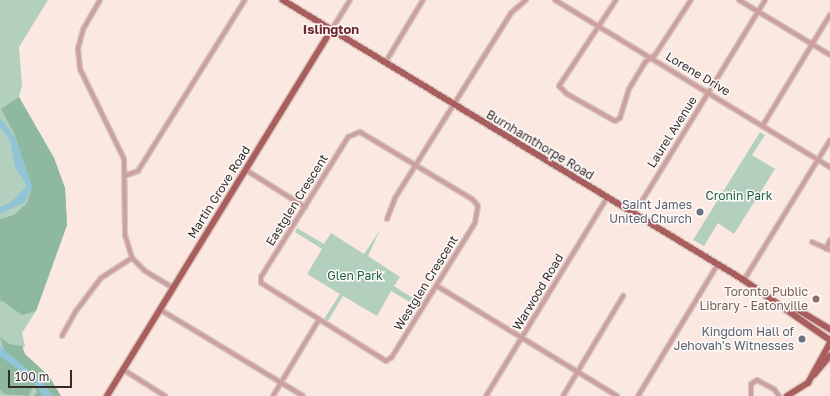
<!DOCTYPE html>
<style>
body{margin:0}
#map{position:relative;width:830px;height:396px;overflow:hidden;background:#fbe9e1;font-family:"Golos Text",sans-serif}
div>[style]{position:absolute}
.green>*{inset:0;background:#b3cfbe}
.forest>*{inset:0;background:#8eb8a0}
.water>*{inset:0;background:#91c4d4}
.roads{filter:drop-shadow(1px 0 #d7c7c0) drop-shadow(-1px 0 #d7c7c0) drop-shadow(0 1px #d7c7c0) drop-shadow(0 -1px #d7c7c0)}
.minor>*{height:4px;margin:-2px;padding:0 2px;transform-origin:2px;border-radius:2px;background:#cca09e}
.major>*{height:5.5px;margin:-2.75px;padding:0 2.75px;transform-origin:2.75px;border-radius:2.75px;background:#a95d5d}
.dots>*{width:11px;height:11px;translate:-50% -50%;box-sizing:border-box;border:2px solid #fdf9f8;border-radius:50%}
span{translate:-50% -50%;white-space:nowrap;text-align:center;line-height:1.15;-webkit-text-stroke:3px #fdf9f8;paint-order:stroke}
.street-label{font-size:12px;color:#332c2a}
.park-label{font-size:12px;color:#1e6443}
.worship-label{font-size:12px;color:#5b616d}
.right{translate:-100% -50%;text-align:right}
.education-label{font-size:12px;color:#785e54}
.neighbourhood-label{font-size:13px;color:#70292f;font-weight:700}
.scale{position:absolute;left:8px;top:370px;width:64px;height:18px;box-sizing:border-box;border:2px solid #332c2a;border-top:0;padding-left:5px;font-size:12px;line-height:14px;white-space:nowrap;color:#332c2a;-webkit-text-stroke:3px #fdf9f8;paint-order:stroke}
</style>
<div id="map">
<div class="green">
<div style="clip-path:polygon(0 0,48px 0,19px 47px,22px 86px,19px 97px,54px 158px,65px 188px,67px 225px,36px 311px,22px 333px,25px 346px,20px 352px,56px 396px,0 396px)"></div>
<div style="clip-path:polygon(760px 132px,765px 135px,752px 155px,775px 169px,734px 234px,718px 223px,704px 246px,693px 240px)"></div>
<div style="clip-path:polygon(297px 228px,324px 244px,331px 233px,364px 254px,380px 230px,368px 256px,400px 277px,394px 286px,419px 302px,417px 306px,391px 291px,377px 316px,343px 296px,328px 321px,324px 319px,340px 294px,307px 274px,322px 249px,295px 232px)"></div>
</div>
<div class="forest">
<div style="clip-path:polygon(19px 97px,54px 158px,65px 188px,67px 225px,36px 311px,22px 315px,1px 300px,0 303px,0 219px,14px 215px,27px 203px,31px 191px,15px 135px,1px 109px)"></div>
<div style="clip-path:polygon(0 337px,9px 344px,22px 346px,25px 354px,49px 376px,61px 396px,53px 396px,32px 373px,5px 353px)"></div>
<div style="clip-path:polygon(0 355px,34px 382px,43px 396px,34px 396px,37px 391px,33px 386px,29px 396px,4px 394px,0 389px)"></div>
</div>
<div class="water">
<div style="clip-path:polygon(0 118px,15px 137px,32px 186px,25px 202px,0 214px,0 207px,11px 202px,27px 186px,15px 167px,10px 140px,0 127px)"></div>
<div style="clip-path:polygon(0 346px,43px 383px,53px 396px,43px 396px,31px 379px,0 356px)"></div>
</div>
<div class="roads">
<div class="minor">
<div style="left:100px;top:0;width:34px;rotate:120deg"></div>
<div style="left:83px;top:30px;width:20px;rotate:105deg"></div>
<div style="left:78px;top:49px;width:20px;rotate:84deg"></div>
<div style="left:80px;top:69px;width:100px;rotate:63.9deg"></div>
<div style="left:124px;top:159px;width:76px;rotate:89.2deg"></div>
<div style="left:125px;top:235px;width:24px;rotate:73deg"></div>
<div style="left:132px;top:258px;width:18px;rotate:45deg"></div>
<div style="left:145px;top:271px;width:31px;rotate:31deg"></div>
<div style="left:555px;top:0;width:322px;rotate:31.3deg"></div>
<div style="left:616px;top:0;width:103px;rotate:123.5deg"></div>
<div style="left:559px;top:86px;width:11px;rotate:45deg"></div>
<div style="left:567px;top:94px;width:55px;rotate:29.4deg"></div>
<div style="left:615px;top:121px;width:6px;rotate:-31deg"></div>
<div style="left:620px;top:118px;width:30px;rotate:-73deg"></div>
<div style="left:629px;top:89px;width:31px;rotate:-59deg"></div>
<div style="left:645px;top:62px;width:12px;rotate:-35deg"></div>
<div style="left:655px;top:55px;width:66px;rotate:-56.8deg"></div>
<div style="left:739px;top:0;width:106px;rotate:31.1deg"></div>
<div style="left:332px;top:29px;width:34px;rotate:-58deg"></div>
<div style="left:385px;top:63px;width:74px;rotate:-58.9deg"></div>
<div style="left:763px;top:125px;width:129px;rotate:-58.7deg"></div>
<div style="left:360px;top:132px;width:131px;rotate:30.9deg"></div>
<div style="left:472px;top:199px;width:9px;rotate:49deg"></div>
<div style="left:478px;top:206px;width:17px;rotate:100deg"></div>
<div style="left:475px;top:223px;width:158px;rotate:121.8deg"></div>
<div style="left:392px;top:357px;width:7px;rotate:146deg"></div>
<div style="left:386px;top:361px;width:147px;rotate:-148deg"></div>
<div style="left:261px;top:283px;width:6px;rotate:-90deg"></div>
<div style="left:261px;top:277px;width:165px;rotate:-58.1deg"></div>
<div style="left:348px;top:137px;width:13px;rotate:-23deg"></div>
<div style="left:246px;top:170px;width:70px;rotate:32.1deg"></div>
<div style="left:127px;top:175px;width:12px;rotate:-20deg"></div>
<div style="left:138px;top:171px;width:202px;rotate:-58deg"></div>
<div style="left:634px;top:214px;width:251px;rotate:-58.5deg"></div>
<div style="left:387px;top:219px;width:22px;rotate:-69deg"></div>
<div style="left:395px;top:198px;width:218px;rotate:-57.9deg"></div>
<div style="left:511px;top:13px;width:20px;rotate:-41deg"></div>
<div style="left:812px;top:242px;width:20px;rotate:24deg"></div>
<div style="left:826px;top:249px;width:10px;rotate:-66deg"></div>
<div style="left:744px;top:280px;width:164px;rotate:-58.4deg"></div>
<div style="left:437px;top:286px;width:211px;rotate:31.4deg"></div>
<div style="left:159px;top:309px;width:168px;rotate:31.1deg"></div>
<div style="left:62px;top:336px;width:29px;rotate:-61deg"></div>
<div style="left:76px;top:311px;width:41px;rotate:-52.9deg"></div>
<div style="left:101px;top:278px;width:37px;rotate:-33deg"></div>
<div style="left:124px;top:370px;width:49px;rotate:32.4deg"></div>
<div style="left:273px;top:396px;width:87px;rotate:-59deg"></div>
<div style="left:486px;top:396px;width:232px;rotate:-58.6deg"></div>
<div style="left:563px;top:396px;width:117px;rotate:-59deg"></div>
<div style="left:638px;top:396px;width:154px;rotate:-58.8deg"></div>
<div style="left:751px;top:396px;width:12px;rotate:-90deg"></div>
<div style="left:751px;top:384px;width:7px;rotate:-34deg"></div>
<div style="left:757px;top:380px;width:19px;rotate:28deg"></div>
<div style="left:774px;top:389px;width:9px;rotate:54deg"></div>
</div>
<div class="major">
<div style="left:283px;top:0;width:539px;rotate:31.27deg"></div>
<div style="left:744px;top:280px;width:105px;rotate:34.9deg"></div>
<div style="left:787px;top:308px;width:10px;rotate:6deg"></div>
<div style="left:797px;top:309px;width:39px;rotate:31deg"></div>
<div style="left:814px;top:375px;width:25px;rotate:-50deg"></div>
<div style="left:107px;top:396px;width:430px;rotate:-58.5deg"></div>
<div style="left:787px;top:396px;width:25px;rotate:-32deg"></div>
<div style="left:808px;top:383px;width:46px;rotate:-61.2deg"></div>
</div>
</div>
<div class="dots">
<div style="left:700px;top:212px;background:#6b7280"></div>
<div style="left:816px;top:299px;background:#8d6e63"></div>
<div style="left:802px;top:339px;background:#6b7280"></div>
</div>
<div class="street-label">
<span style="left:698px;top:74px;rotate:31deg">Lorene Drive</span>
<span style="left:672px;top:132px;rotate:-58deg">Laurel Avenue</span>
<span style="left:540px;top:145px;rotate:31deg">Burnhamthorpe Road</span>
<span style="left:219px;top:192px;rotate:-58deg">Martin Grove Road</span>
<span style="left:297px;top:200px;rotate:-58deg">Eastglen Crescent</span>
<span style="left:426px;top:283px;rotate:-58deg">Westglen Crescent</span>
<span style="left:538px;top:292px;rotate:-59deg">Warwood Road</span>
</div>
<div class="park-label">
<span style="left:739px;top:196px">Cronin Park</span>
<span style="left:355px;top:276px">Glen Park</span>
</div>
<div class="worship-label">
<span class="right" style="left:692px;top:212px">Saint James<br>United Church</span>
<span class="right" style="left:794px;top:339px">Kingdom Hall of<br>Jehovah's Witnesses</span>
</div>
<div class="education-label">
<span class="right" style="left:808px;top:299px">Toronto Public<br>Library - Eatonville</span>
</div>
<div class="neighbourhood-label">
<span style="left:331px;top:29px">Islington</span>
</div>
<div class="scale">100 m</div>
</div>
